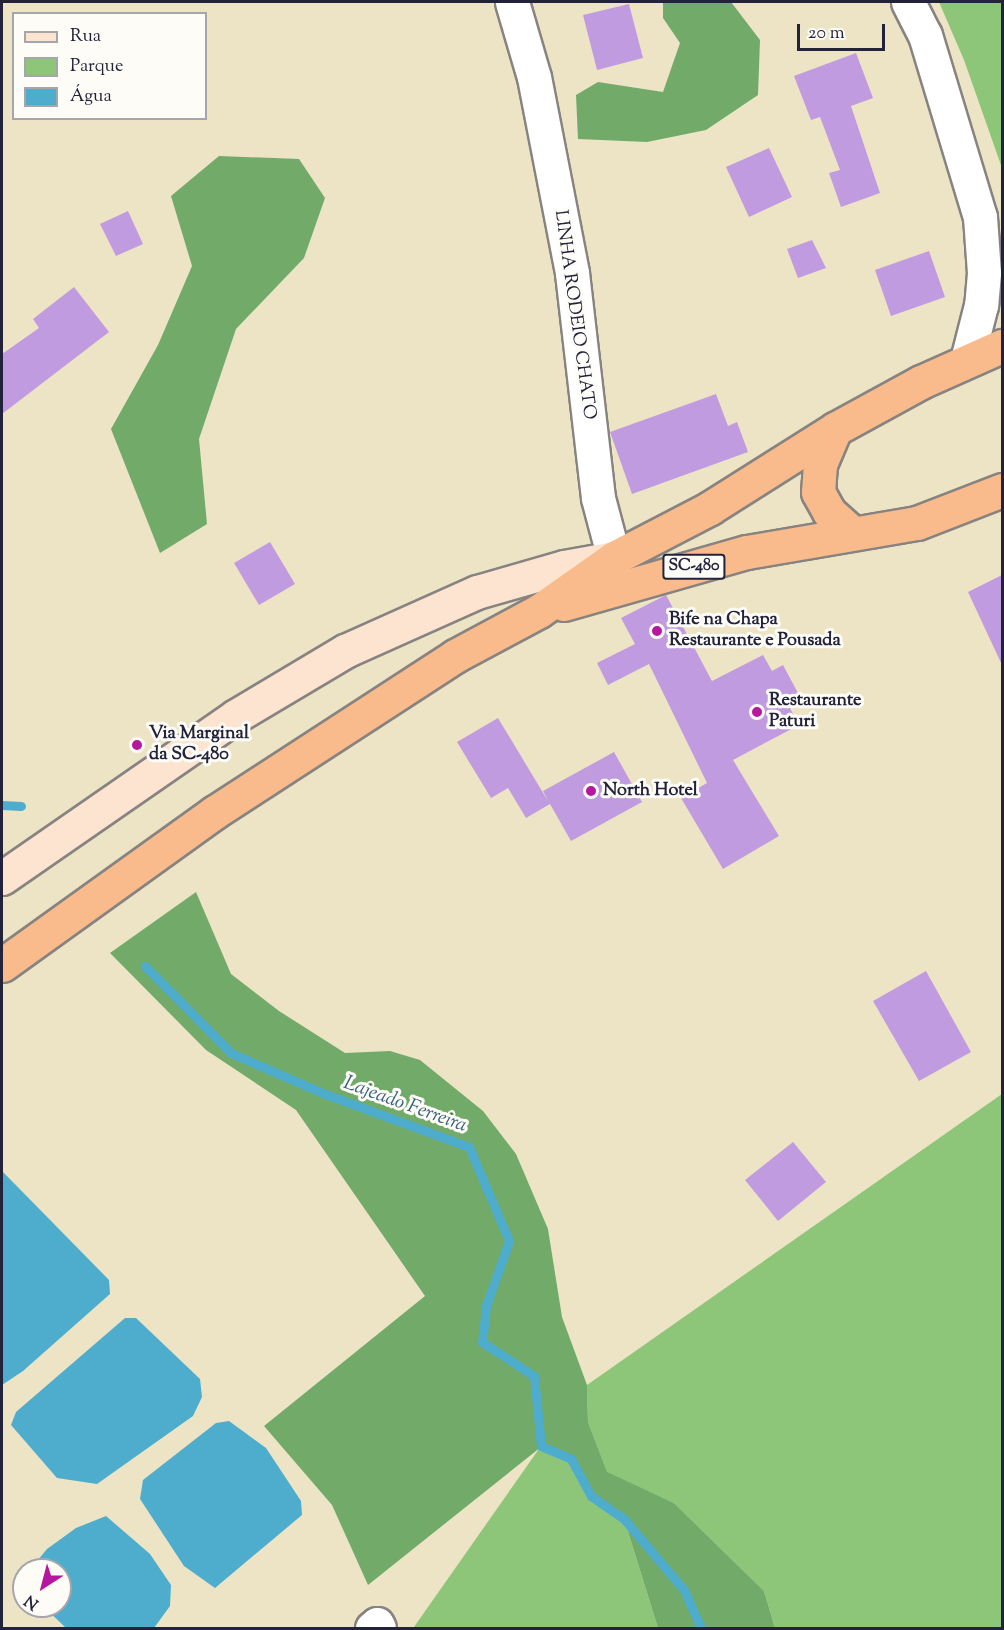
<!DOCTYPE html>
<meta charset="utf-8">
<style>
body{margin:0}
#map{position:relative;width:1004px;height:1630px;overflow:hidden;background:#ece4c5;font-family:"Sorts Mill Goudy",serif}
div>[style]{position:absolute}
.green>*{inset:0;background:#8ec679}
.forest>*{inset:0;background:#72ab69}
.water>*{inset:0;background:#4eaccd}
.stream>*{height:9px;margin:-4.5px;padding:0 4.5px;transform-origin:4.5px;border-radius:4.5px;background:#4eaccd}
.building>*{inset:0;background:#c19be0}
.roads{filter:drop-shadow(2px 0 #878380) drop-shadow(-2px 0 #878380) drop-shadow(0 2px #878380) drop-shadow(0 -2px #878380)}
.minor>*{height:33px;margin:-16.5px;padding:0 16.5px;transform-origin:16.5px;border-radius:16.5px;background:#fff}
.tertiary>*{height:33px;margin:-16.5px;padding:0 16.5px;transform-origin:16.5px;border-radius:16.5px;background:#fff}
.secondary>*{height:33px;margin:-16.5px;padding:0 16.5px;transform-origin:16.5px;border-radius:16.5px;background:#fde4d1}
.trunk>*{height:33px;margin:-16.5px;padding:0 16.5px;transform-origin:16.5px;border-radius:16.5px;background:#fabb8c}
.dots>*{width:16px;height:16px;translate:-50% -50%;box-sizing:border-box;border:3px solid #fdfcf7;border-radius:50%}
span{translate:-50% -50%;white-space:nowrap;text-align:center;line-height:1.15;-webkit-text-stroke:6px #fdfcf7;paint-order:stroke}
.shield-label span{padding:2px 4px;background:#fdfcf7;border:2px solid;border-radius:4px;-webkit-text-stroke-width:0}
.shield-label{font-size:16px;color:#22223b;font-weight:700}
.street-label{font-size:18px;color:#22223b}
.poi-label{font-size:18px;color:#22223b;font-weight:700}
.left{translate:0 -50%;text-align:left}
.water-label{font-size:20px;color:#36607d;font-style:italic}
.frame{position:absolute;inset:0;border:3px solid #22223b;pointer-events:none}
.legend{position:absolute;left:12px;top:12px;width:195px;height:108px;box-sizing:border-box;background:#fdfcf7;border:2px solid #a5a5ac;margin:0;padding:8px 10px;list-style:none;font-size:18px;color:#22223b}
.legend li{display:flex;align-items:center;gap:12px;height:30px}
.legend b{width:30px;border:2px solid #a5a5ac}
.north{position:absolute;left:12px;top:1558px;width:60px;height:60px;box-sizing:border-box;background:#fdfcf7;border:2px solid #a5a5ac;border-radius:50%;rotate:216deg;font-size:16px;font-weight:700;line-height:24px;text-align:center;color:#22223b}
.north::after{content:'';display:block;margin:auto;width:21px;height:27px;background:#b5179e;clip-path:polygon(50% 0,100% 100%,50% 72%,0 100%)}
.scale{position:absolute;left:797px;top:24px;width:88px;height:27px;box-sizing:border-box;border:3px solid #22223b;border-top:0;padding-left:8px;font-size:18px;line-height:21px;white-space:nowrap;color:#22223b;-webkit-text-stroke:4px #fdfcf7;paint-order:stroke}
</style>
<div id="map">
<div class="green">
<div style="clip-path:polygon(939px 2px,1002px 2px,1002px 168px,964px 60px)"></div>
<div style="clip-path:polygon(1002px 1094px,1002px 1628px,775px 1628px,764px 1591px,674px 1503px,607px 1473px,588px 1422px,587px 1385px)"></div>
<div style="clip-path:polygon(541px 1446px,571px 1459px,591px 1496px,624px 1519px,658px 1628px,414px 1627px)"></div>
</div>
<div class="forest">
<div style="clip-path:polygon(663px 2px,731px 2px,760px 40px,758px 95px,706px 130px,647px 142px,578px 139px,576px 95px,598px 82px,663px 92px,680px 43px,663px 18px)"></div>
<div style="clip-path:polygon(219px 156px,299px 159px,325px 198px,304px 258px,236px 329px,199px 439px,207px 524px,160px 553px,111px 429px,158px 345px,192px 266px,171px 196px)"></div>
<div style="clip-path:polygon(196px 892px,231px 974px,279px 1011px,345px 1053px,390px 1051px,420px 1060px,483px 1111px,516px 1154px,548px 1229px,562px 1317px,587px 1385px,588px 1422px,607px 1472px,674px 1503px,764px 1591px,775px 1628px,658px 1628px,624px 1519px,591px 1496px,571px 1459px,541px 1447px,368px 1585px,332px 1505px,264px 1426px,425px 1296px,296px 1110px,206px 1050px,110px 953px)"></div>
</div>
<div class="water">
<div style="clip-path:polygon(2px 1171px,109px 1280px,110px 1294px,23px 1371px,2px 1385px)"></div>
<div style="clip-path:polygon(125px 1318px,136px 1318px,200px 1379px,202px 1397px,193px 1416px,97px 1484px,57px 1478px,11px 1425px,16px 1412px)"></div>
<div style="clip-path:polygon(229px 1421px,266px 1448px,301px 1501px,302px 1515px,215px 1588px,184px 1566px,140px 1499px,143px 1480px,216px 1423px)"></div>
<div style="clip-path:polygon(106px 1516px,150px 1554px,171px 1585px,170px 1606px,154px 1628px,66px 1628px,43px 1606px,60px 1606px,60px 1570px,33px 1570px,33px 1566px,47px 1549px,76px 1528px)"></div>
</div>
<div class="stream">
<div style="left:2px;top:805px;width:19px;rotate:3deg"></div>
<div style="left:145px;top:966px;width:122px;rotate:45.3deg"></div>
<div style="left:231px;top:1053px;width:103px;rotate:23.6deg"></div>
<div style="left:325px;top:1094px;width:153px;rotate:20.2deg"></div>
<div style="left:469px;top:1147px;width:102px;rotate:66.9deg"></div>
<div style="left:509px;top:1241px;width:69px;rotate:109.5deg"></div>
<div style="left:486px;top:1306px;width:36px;rotate:96deg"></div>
<div style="left:482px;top:1342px;width:62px;rotate:33.2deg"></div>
<div style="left:534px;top:1376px;width:70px;rotate:84.3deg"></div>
<div style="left:541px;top:1446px;width:33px;rotate:23deg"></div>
<div style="left:571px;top:1459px;width:42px;rotate:61.6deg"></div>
<div style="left:591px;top:1496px;width:40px;rotate:34.9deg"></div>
<div style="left:624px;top:1519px;width:93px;rotate:49.8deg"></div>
<div style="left:684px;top:1590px;width:42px;rotate:65.9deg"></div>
</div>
<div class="building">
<div style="clip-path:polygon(629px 4px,643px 58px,597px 70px,583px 15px)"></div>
<div style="clip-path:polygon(856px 53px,873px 98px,851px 106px,880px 193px,841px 207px,829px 173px,840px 170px,820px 117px,811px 120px,794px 76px)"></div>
<div style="clip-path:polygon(769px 148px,792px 197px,749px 217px,726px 167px)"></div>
<div style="clip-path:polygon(128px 211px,143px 244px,116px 256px,100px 224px)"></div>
<div style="clip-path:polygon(812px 240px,826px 268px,798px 278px,787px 249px)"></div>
<div style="clip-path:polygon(929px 251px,945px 297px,891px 316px,875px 270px)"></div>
<div style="clip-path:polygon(74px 287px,109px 332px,2px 414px,2px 354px,39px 328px,33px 319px)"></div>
<div style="clip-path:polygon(716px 394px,728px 426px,737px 422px,748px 452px,632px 494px,610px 432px)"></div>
<div style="clip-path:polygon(270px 542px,295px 584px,259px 605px,234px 563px)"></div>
<div style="clip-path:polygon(1002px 575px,1002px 665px,968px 592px)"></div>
<div style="clip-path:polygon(666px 595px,712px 681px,763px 655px,772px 671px,783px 665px,798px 693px,785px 699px,799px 725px,733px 760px,779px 836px,723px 869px,681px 798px,707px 783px,649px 664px,608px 685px,597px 663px,635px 644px,621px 618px)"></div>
<div style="clip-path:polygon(498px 718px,548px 801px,543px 791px,614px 752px,642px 802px,571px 841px,550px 804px,526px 818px,508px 788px,491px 798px,457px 742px)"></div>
<div style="clip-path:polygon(926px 971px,971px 1052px,919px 1081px,873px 1001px)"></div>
<div style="clip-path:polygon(793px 1142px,826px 1182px,778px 1221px,745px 1180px)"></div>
</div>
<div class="roads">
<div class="minor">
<div style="left:512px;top:2px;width:78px;rotate:73.7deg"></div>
<div style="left:534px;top:77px;width:200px;rotate:79deg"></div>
<div style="left:572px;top:273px;width:226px;rotate:83.4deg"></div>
<div style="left:598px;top:498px;width:62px;rotate:75.1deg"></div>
<div style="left:372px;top:1628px;width:6px;rotate:-39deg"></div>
<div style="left:377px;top:1624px;width:4px;rotate:63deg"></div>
</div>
<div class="tertiary">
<div style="left:908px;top:2px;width:37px;rotate:63deg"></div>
<div style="left:925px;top:35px;width:190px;rotate:73.2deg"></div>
<div style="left:980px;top:217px;width:56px;rotate:85.9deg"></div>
<div style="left:984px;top:273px;width:32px;rotate:95deg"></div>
<div style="left:981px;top:305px;width:57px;rotate:104.3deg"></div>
</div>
<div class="secondary">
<div style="left:2px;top:878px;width:285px;rotate:-34.7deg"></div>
<div style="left:236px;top:716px;width:127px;rotate:-30.8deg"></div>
<div style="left:345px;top:651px;width:145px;rotate:-24.1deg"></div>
<div style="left:477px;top:592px;width:91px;rotate:-16deg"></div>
<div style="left:564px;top:567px;width:51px;rotate:-10.2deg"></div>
</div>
<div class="trunk">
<div style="left:835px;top:429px;width:38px;rotate:113deg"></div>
<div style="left:820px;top:464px;width:28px;rotate:94deg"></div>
<div style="left:818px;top:492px;width:23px;rotate:61deg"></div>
<div style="left:829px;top:512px;width:31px;rotate:42deg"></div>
<div style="left:564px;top:604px;width:190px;rotate:-15.9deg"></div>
<div style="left:747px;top:552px;width:172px;rotate:-9.7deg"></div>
<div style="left:917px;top:523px;width:91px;rotate:-21.2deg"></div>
<div style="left:2px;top:965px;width:262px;rotate:-35.7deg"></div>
<div style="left:215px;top:812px;width:286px;rotate:-33deg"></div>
<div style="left:455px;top:656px;width:95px;rotate:-28.2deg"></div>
<div style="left:539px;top:611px;width:92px;rotate:-35.2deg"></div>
<div style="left:614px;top:558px;width:108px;rotate:-27.5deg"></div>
<div style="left:710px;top:508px;width:148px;rotate:-32.3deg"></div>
<div style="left:835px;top:429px;width:98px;rotate:-28.7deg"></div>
<div style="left:921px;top:382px;width:89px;rotate:-24deg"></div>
</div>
</div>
<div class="dots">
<div style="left:657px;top:631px;background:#b5179e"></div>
<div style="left:757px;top:712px;background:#b5179e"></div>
<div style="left:137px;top:745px;background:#b5179e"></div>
<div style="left:591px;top:791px;background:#b5179e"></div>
</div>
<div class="shield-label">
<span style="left:694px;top:567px">SC-480</span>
</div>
<div class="street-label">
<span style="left:574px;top:315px;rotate:82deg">LINHA RODEIO CHATO</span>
</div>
<div class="poi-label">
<span class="left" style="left:669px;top:631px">Bife na Chapa<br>Restaurante e Pousada</span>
<span class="left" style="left:769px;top:712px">Restaurante<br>Paturi</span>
<span class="left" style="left:149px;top:745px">Via Marginal<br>da SC-480</span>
<span class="left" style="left:603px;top:791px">North Hotel</span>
</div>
<div class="water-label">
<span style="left:405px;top:1105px;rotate:20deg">Lajeado Ferreira</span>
</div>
<div class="frame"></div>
<ul class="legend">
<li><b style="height:8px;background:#fde4d1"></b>Rua</li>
<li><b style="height:16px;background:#8ec679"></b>Parque</li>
<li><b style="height:16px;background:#4eaccd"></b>Água</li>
</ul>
<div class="north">N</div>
<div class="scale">20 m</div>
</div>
